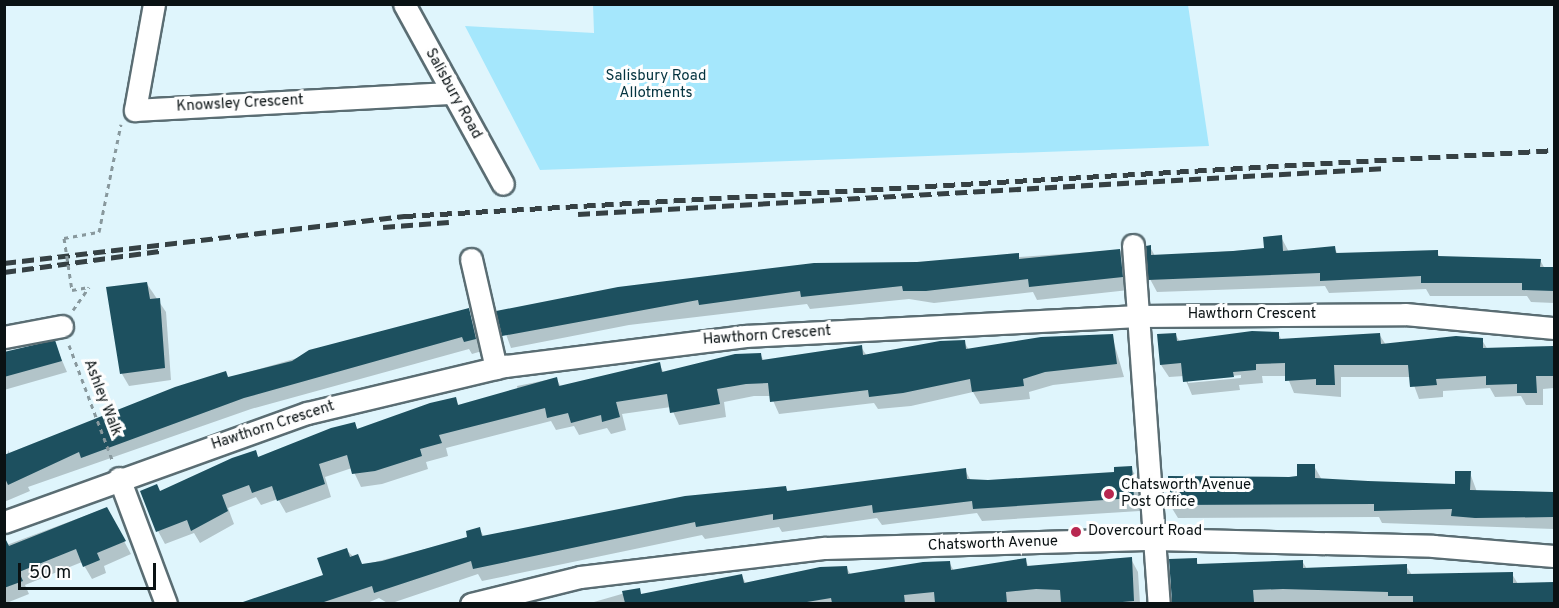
<!DOCTYPE html>
<style>
body{margin:0}
#map{position:relative;width:1559px;height:608px;overflow:hidden;background:#dff5fc;font-family:Overpass,sans-serif}
div>[style]{position:absolute}
.green>*{inset:0;background:#a5e7fc}
.shadow>*{inset:0;background:#0003}
.building>*{inset:0;background:#1d505f}
.path>*{height:3px;margin-top:-1.5px;transform-origin:0;background:repeating-linear-gradient(90deg,#88989d 0 4.5px,transparent 0 9px)}
.roads{filter:drop-shadow(2px 0 #5a6d73) drop-shadow(-2px 0 #5a6d73) drop-shadow(0 2px #5a6d73) drop-shadow(0 -2px #5a6d73)}
.minor>*{height:21px;margin:-10.5px;padding:0 10.5px;transform-origin:10.5px;border-radius:10.5px;background:#fff}
.rail>*{height:4.5px;margin-top:-2.25px;transform-origin:0;background:repeating-linear-gradient(90deg,#364144 0 12px,transparent 0 18px)}
.path-bridge>*{height:3px;margin-top:-1.5px;transform-origin:0;background:repeating-linear-gradient(90deg,#88989d 0 4.5px,transparent 0 9px)}
.dots>*{width:16px;height:16px;translate:-50% -50%;box-sizing:border-box;border:3px solid #fefefe;border-radius:50%}
span{translate:-50% -50%;white-space:nowrap;text-align:center;line-height:1.15;-webkit-text-stroke:6px #fefefe;paint-order:stroke}
.park-label{font-size:15px;color:#04333f}
.street-label{font-size:15px;color:#0a1214}
.poi-label{font-size:15px;color:#0a1214}
.left{translate:0 -50%;text-align:left}
.frame{position:absolute;inset:0;border:6px solid #0a1214;pointer-events:none}
.scale{position:absolute;left:18px;top:563px;width:138px;height:27px;box-sizing:border-box;border:3px solid #0a1214;border-top:0;padding-left:8px;font-size:18px;line-height:21px;white-space:nowrap;color:#0a1214;-webkit-text-stroke:4px #fefefe;paint-order:stroke}
</style>
<div id="map">
<div class="green">
<div style="clip-path:polygon(593px 4px,1188px 5px,1209px 146px,540px 170px,465px 26px,594px 33px)"></div>
</div>
<div class="shadow">
<div style="clip-path:polygon(1281px 237px,1289px 252px,1334px 248px,1338px 254px,1437px 252px,1440px 258px,1540px 260px,1545px 269px,1554px 269px,1554px 303px,1531px 302px,1527px 296px,1430px 296px,1426px 289px,1329px 293px,1325px 286px,1157px 292px,1150px 279px,1150px 247px,1155px 256px,1266px 249px)"></div>
<div style="clip-path:polygon(1120px 250px,1127px 263px,1129px 290px,1037px 300px,1033px 292px,934px 303px,909px 299px,810px 309px,807px 304px,629px 325px,511px 348px,498px 312px,917px 264px)"></div>
<div style="clip-path:polygon(147px 284px,166px 312px,171px 380px,129px 386px,122px 374px)"></div>
<div style="clip-path:polygon(468px 309px,482px 351px,472px 354px,469px 349px,251px 409px,28px 487px,30px 491px,4px 502px,8px 450px,10px 454px,228px 378px)"></div>
<div style="clip-path:polygon(evenodd,1278px 333px,1282px 341px,1379px 334px,1386px 345px,1482px 340px,1488px 350px,1554px 348px,1554px 388px,1543px 389px,1543px 405px,1526px 405px,1521px 396px,1495px 397px,1490px 388px,1443px 391px,1443px 397px,1419px 399px,1411px 377px,1341px 377px,1341px 397px,1294px 393px,1287px 376px,1262px 376px,1263px 383px,1239px 385px,1240px 390px,1192px 395px,1184px 376px,1169px 377px,1161px 365px,1175px 334px,1180px 342px,1278px 333px,1241px 375px,1241px 378px,1188px 383px,1188px 380px,1241px 375px)"></div>
<div style="clip-path:polygon(1112px 336px,1124px 377px,1053px 385px,1029px 392px,1030px 399px,980px 404px,973px 392px,911px 406px,878px 409px,874px 403px,779px 414px,771px 396px,754px 396px,724px 402px,726px 417px,679px 425px,671px 407px,622px 414px,626px 430px,611px 434px,607px 428px,579px 435px,574px 426px,556px 430px,551px 421px,446px 448px,448px 456px,426px 462px,428px 469px,382px 484px,361px 487px,352px 468px,325px 477px,331px 497px,286px 513px,278px 499px,261px 505px,256px 497px,228px 508px,234px 524px,200px 543px,194px 533px,165px 544px,158px 531px,255px 452px,259px 458px,355px 424px,358px 430px,455px 399px,459px 406px,518px 392px,517px 386px,532px 383px,556px 378px,561px 387px,659px 364px,664px 373px,760px 354px,764px 361px,861px 347px,867px 356px,964px 342px,969px 350px)"></div>
<div style="clip-path:polygon(54px 342px,67px 372px,4px 390px,4px 358px)"></div>
<div style="clip-path:polygon(1314px 466px,1322px 480px,1456px 486px,1470px 473px,1477px 492px,1554px 497px,1554px 529px,1382px 523px,1379px 517px,1178px 518px,1170px 505px,1299px 477px)"></div>
<div style="clip-path:polygon(1131px 468px,1138px 480px,1140px 511px,982px 521px,977px 513px,882px 525px,877px 518px,782px 532px,779px 527px,705px 539px,702px 535px,482px 581px,478px 574px,389px 604px,379px 598px,365px 604px,249px 604px,325px 576px,346px 550px,363px 565px,469px 538px,479px 528px,484px 537px,786px 488px,788px 492px,965px 470px,971px 481px,988px 482px,1116px 474px)"></div>
<div style="clip-path:polygon(106px 508px,131px 554px,104px 566px,106px 573px,92px 579px,82px 562px,25px 585px,29px 594px,4px 604px,4px 546px)"></div>
<div style="clip-path:polygon(1131px 559px,1138px 572px,1140px 604px,587px 604px,639px 589px,642px 596px,742px 576px,746px 584px,846px 567px,851px 575px,949px 562px,954px 571px,1025px 560px,1029px 567px)"></div>
<div style="clip-path:polygon(1196px 560px,1199px 566px,1302px 561px,1307px 569px,1406px 566px,1412px 575px,1512px 574px,1518px 584px,1554px 583px,1554px 604px,1174px 604px)"></div>
</div>
<div class="building">
<div style="clip-path:polygon(1282px 235px,1283px 251px,1335px 246px,1336px 253px,1438px 250px,1438px 256px,1541px 259px,1540px 267px,1554px 267px,1554px 291px,1522px 290px,1522px 283px,1421px 283px,1421px 276px,1320px 281px,1320px 273px,1148px 280px,1146px 246px,1151px 245px,1151px 255px,1233px 251px,1264px 248px,1263px 237px)"></div>
<div style="clip-path:polygon(1120px 249px,1123px 277px,1029px 287px,1028px 279px,926px 291px,903px 291px,902px 286px,801px 297px,800px 291px,699px 305px,698px 300px,502px 336px,496px 311px,618px 287px,814px 263px,917px 262px,1019px 253px,1019px 259px)"></div>
<div style="clip-path:polygon(147px 282px,150px 299px,160px 298px,165px 368px,120px 374px,106px 287px)"></div>
<div style="clip-path:polygon(469px 308px,476px 339px,464px 342px,462px 337px,244px 398px,81px 458px,79px 452px,8px 485px,4px 476px,4px 455px,175px 387px,226px 371px,228px 377px,292px 361px,309px 350px)"></div>
<div style="clip-path:polygon(1252px 331px,1279px 332px,1279px 339px,1380px 333px,1381px 344px,1456px 336px,1483px 338px,1483px 348px,1554px 346px,1554px 376px,1536px 376px,1537px 393px,1517px 393px,1517px 384px,1486px 385px,1486px 376px,1436px 379px,1437px 385px,1410px 387px,1408px 365px,1334px 365px,1335px 385px,1316px 385px,1316px 379px,1285px 381px,1285px 363px,1256px 364px,1256px 370px,1233px 372px,1234px 377px,1183px 382px,1181px 363px,1160px 365px,1157px 334px,1176px 333px,1177px 341px)"></div>
<div style="clip-path:polygon(1113px 334px,1117px 364px,1045px 372px,1023px 379px,1024px 386px,972px 392px,970px 379px,903px 393px,869px 397px,868px 390px,770px 402px,768px 383px,746px 384px,717px 389px,720px 404px,670px 413px,667px 394px,616px 402px,620px 417px,602px 422px,601px 415px,571px 423px,568px 413px,547px 418px,545px 408px,439px 435px,442px 443px,420px 449px,422px 456px,375px 471px,352px 474px,347px 455px,319px 464px,325px 484px,277px 501px,272px 486px,252px 493px,249px 485px,222px 495px,228px 511px,191px 531px,187px 520px,156px 532px,140px 491px,157px 484px,160px 491px,232px 458px,256px 450px,258px 457px,331px 428px,355px 422px,357px 429px,430px 403px,456px 397px,458px 405px,557px 377px,559px 386px,660px 362px,662px 372px,735px 354px,761px 353px,762px 360px,862px 345px,863px 355px,940px 341px,965px 340px,966px 349px,1041px 337px)"></div>
<div style="clip-path:polygon(55px 340px,62px 361px,4px 377px,4px 352px)"></div>
<div style="clip-path:polygon(1297px 464px,1315px 464px,1315px 478px,1368px 481px,1455px 484px,1455px 471px,1471px 471px,1470px 490px,1554px 492px,1554px 517px,1475px 518px,1451px 516px,1452px 509px,1374px 511px,1374px 504px,1169px 505px,1168px 476px,1289px 477px,1297px 476px)"></div>
<div style="clip-path:polygon(1132px 466px,1134px 498px,973px 509px,972px 501px,873px 513px,872px 505px,773px 520px,773px 514px,696px 527px,695px 522px,473px 569px,471px 561px,374px 593px,372px 586px,321px 603px,240px 603px,323px 575px,317px 558px,347px 548px,350px 557px,358px 554px,362px 564px,382px 561px,467px 537px,466px 531px,480px 527px,482px 536px,685px 496px,786px 486px,787px 491px,966px 468px,967px 479px,988px 480px,1114px 472px,1114px 467px)"></div>
<div style="clip-path:polygon(107px 507px,126px 541px,97px 553px,100px 560px,83px 567px,76px 549px,19px 572px,23px 581px,4px 588px,4px 536px,9px 546px)"></div>
<div style="clip-path:polygon(1132px 557px,1134px 601px,1111px 603px,1061px 603px,1060px 590px,1036px 589px,1006px 592px,1007px 603px,935px 603px,934px 592px,904px 595px,905px 603px,832px 603px,831px 598px,801px 603px,625px 603px,622px 591px,640px 588px,641px 594px,742px 574px,744px 583px,820px 567px,847px 566px,848px 574px,923px 562px,950px 561px,951px 570px,1026px 558px,1027px 566px)"></div>
<div style="clip-path:polygon(1197px 558px,1197px 564px,1303px 560px,1303px 568px,1407px 564px,1407px 574px,1513px 572px,1513px 583px,1554px 582px,1554px 603px,1413px 603px,1413px 596px,1388px 596px,1388px 592px,1283px 589px,1253px 590px,1254px 602px,1172px 602px,1169px 559px)"></div>
</div>
<div class="path">
<div style="left:64px;top:238px;width:36px;rotate:-10deg"></div>
<div style="left:99px;top:232px;width:110px;rotate:-78.5deg"></div>
<div style="left:72px;top:290px;width:17px;rotate:-10deg"></div>
<div style="left:73px;top:310px;width:28px;rotate:-55deg"></div>
<div style="left:69px;top:345px;width:125px;rotate:69.4deg"></div>
</div>
<div class="roads">
<div class="minor">
<div style="left:154px;top:4px;width:108px;rotate:100.2deg"></div>
<div style="left:135px;top:110px;width:318px;rotate:-3.1deg"></div>
<div style="left:404px;top:4px;width:205px;rotate:61.2deg"></div>
<div style="left:1133px;top:245px;width:360px;rotate:85.9deg"></div>
<div style="left:471px;top:259px;width:112px;rotate:77.1deg"></div>
<div style="left:4px;top:337px;width:59px;rotate:-10.7deg"></div>
<div style="left:119px;top:478px;width:134px;rotate:69.5deg"></div>
<div style="left:4px;top:522px;width:322px;rotate:-19.8deg"></div>
<div style="left:307px;top:413px;width:204px;rotate:-13.4deg"></div>
<div style="left:505px;top:366px;width:242px;rotate:-7.1deg"></div>
<div style="left:745px;top:336px;width:394px;rotate:-2.9deg"></div>
<div style="left:1138px;top:316px;width:267px;rotate:-0.4deg"></div>
<div style="left:1405px;top:314px;width:150px;rotate:5.4deg"></div>
<div style="left:471px;top:604px;width:112px;rotate:-13.9deg"></div>
<div style="left:580px;top:577px;width:247px;rotate:-6.8deg"></div>
<div style="left:825px;top:548px;width:330px;rotate:-1.6deg"></div>
<div style="left:1155px;top:539px;width:278px;rotate:1.4deg"></div>
<div style="left:1433px;top:546px;width:121px;rotate:4.7deg"></div>
</div>
</div>
<div class="rail">
<div style="left:578px;top:214px;width:810px;rotate:-3.25deg"></div>
<div style="left:383px;top:227px;width:66px;rotate:-4.3deg"></div>
<div style="left:4px;top:263px;width:403px;rotate:-6.7deg"></div>
<div style="left:404px;top:216px;width:1152px;rotate:-3.28deg"></div>
<div style="left:4px;top:272px;width:157px;rotate:-7.7deg"></div>
</div>
<div class="path-bridge">
<div style="left:64px;top:238px;width:53px;rotate:81.3deg"></div>
</div>
<div class="dots">
<div style="left:1109px;top:494px;background:#b82750"></div>
<div style="left:1076px;top:532px;background:#b82750"></div>
</div>
<div class="park-label">
<span style="left:656px;top:85px">Salisbury Road<br>Allotments</span>
</div>
<div class="street-label">
<span style="left:453px;top:94px;rotate:61deg">Salisbury Road</span>
<span style="left:240px;top:104px;rotate:-3deg">Knowsley Crescent</span>
<span style="left:1252px;top:315px">Hawthorn Crescent</span>
<span style="left:767px;top:336px;rotate:-4deg">Hawthorn Crescent</span>
<span style="left:102px;top:398px;rotate:69deg">Ashley Walk</span>
<span style="left:273px;top:426px;rotate:-18deg">Hawthorn Crescent</span>
<span style="left:993px;top:544px;rotate:-2deg">Chatsworth Avenue</span>
</div>
<div class="poi-label">
<span class="left" style="left:1121px;top:494px">Chatsworth Avenue<br>Post Office</span>
<span class="left" style="left:1088px;top:532px">Dovercourt Road</span>
</div>
<div class="frame"></div>
<div class="scale">50 m</div>
</div>
